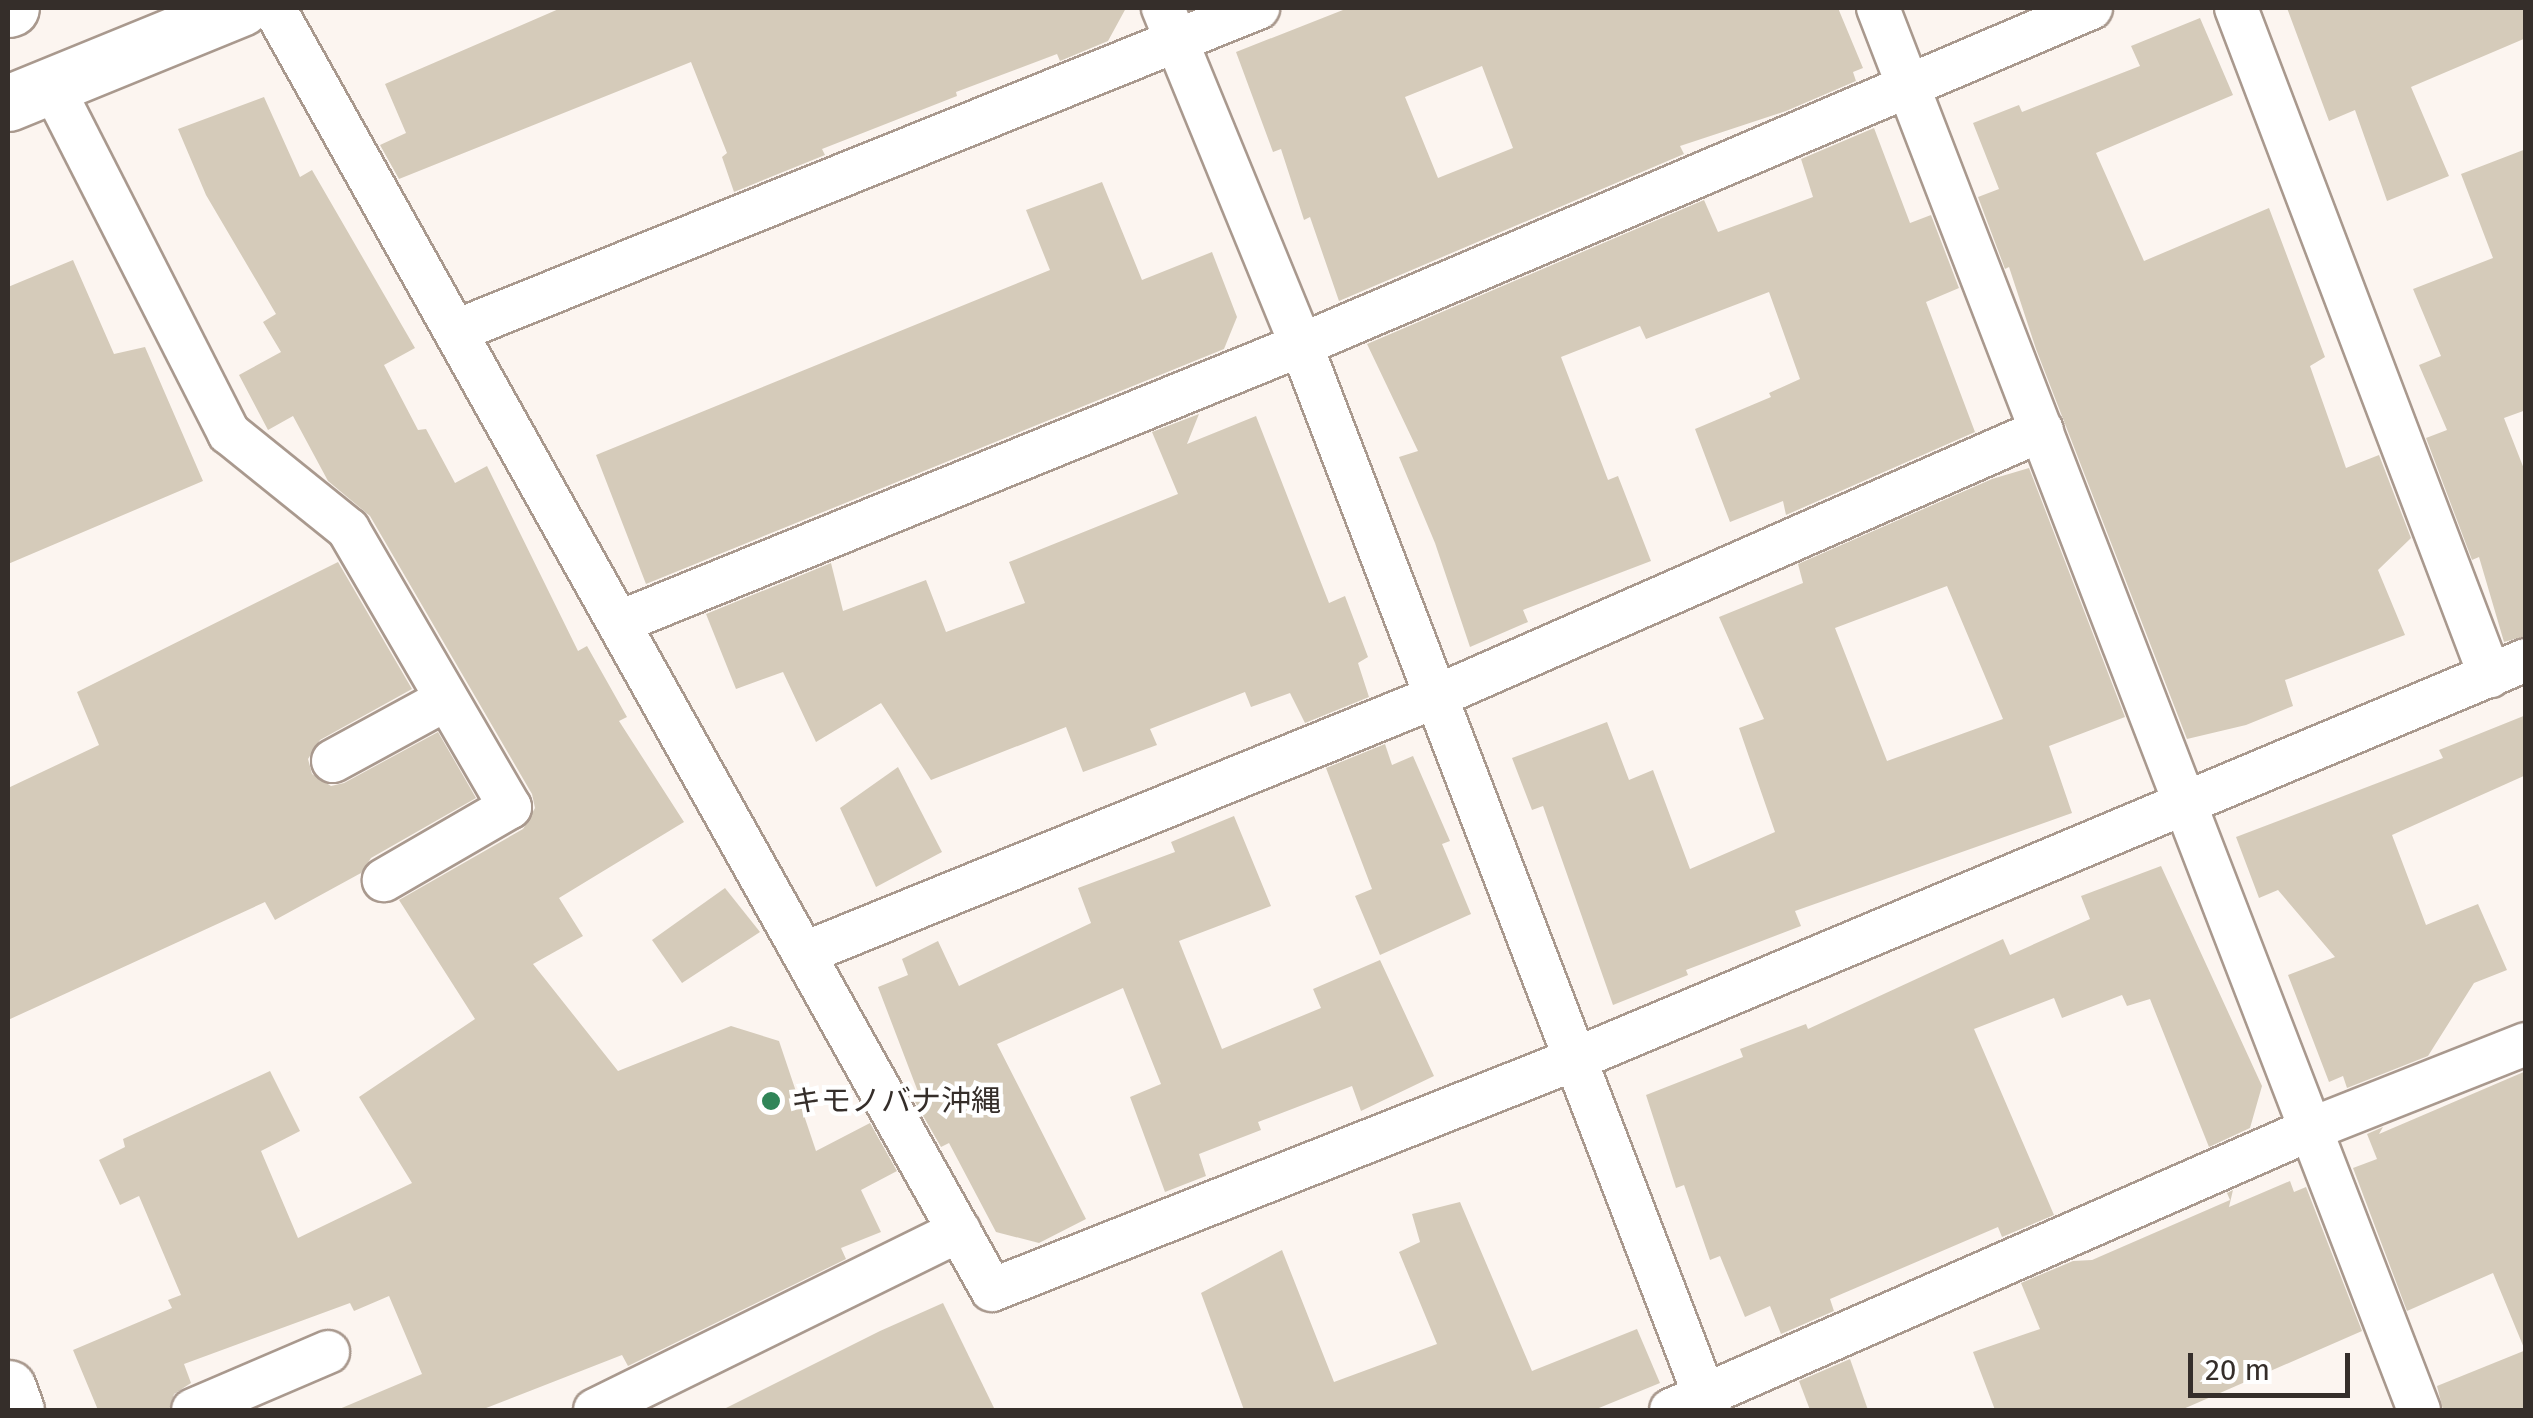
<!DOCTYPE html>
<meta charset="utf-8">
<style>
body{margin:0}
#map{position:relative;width:2533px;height:1418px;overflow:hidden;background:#fcf5f0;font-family:"Fira Sans","Noto Sans JP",sans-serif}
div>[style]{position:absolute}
.building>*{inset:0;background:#d5cbba}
.roads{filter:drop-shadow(2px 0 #a9998e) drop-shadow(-2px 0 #a9998e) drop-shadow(0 2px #a9998e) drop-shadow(0 -2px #a9998e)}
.street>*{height:42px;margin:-21px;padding:0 21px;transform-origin:21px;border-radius:21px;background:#fff}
.secondary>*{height:55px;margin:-27.5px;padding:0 27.5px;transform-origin:27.5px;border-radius:27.5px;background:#fff}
.primary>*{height:55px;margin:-27.5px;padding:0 27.5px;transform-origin:27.5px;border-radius:27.5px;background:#fff}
.dots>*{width:28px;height:28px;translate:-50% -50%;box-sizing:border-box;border:5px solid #fff;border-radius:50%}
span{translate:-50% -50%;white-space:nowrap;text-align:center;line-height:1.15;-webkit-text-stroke:9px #fff;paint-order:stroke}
.poi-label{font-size:30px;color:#352e2a}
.left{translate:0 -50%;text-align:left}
.frame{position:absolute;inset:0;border:10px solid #352e2a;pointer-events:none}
.scale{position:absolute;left:2188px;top:1353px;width:162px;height:45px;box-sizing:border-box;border:5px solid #352e2a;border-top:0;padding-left:12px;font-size:30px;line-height:35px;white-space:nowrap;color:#352e2a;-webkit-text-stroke:8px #fff;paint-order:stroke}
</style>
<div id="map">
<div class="building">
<div style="clip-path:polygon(561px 8px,1126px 8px,1108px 41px,1060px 61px,1057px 54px,956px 92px,957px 96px,822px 149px,825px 155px,734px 192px,722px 157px,727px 153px,691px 62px,399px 179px,380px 145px,406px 133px,385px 84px)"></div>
<div style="clip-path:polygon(evenodd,1348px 8px,1838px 8px,1863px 68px,1853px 72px,1856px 81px,1786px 111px,1680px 146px,1684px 154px,1339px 301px,1310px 217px,1304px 220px,1281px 149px,1273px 152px,1236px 52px,1348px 8px,1482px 66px,1513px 148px,1438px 178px,1405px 97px,1482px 66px)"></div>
<div style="clip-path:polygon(2287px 8px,2526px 8px,2526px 38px,2411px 87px,2449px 176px,2387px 201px,2355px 110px,2329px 121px)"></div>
<div style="clip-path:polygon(2200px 18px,2233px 95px,2096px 153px,2144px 261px,2269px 208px,2325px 357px,2310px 366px,2346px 468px,2379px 455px,2411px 538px,2378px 570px,2405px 635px,2285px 680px,2293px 706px,2246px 725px,2187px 739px,2036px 349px,2009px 267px,2005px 269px,1978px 197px,1999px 189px,1973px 123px,2019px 105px,2022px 112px,2140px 66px,2131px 46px)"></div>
<div style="clip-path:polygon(264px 97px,300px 177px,312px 170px,415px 348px,384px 365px,418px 430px,426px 429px,455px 483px,487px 466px,578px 651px,587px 646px,627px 717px,619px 721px,684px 822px,559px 898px,583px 936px,533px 964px,618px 1071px,731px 1026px,779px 1041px,816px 1151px,870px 1123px,897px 1171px,861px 1190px,881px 1232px,841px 1248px,846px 1259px,628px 1366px,622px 1355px,481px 1410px,337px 1410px,422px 1374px,389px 1296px,354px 1311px,350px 1303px,184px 1364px,191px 1383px,174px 1394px,169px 1410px,98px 1410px,73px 1350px,172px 1308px,168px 1300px,181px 1295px,139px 1196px,120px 1205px,99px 1160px,125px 1147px,123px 1139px,270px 1071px,300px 1131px,261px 1151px,298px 1238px,412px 1183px,359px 1097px,475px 1019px,399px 900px,523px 829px,535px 808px,532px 794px,370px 516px,328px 481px,293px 416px,268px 430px,239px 375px,281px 352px,263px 322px,276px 314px,206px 195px,178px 129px)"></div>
<div style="clip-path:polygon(1874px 128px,1910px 223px,1931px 215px,1959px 288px,1926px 302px,1975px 432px,1786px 515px,1783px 501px,1730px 522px,1695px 429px,1771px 397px,1769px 393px,1800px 379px,1769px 292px,1646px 339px,1640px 326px,1561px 357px,1608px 480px,1618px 476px,1651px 561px,1523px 610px,1528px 622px,1470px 647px,1435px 543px,1399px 457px,1418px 451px,1367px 344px,1704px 200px,1718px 232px,1813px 197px,1801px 159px)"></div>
<div style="clip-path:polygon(2526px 149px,2526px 410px,2504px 418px,2526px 474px,2526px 636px,2504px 642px,2479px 557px,2472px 560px,2426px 438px,2447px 430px,2419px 365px,2441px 356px,2413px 289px,2493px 258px,2461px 174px)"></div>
<div style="clip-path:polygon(1102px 182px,1142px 280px,1212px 252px,1237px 317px,1224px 349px,646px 584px,596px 455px,1050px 270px,1026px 210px)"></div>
<div style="clip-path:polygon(73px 260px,114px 354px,145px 347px,203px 481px,8px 564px,8px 287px)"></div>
<div style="clip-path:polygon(1199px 414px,1187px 444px,1256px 416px,1329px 603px,1345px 596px,1368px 657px,1358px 663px,1369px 697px,1305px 723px,1290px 693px,1251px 707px,1245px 692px,1150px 729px,1157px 745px,1083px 772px,1066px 727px,931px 780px,881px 703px,816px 742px,783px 672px,736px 689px,706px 614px,831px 563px,843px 611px,926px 580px,946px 632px,1025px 603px,1009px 562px,1178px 494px,1152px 432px)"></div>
<div style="clip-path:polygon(evenodd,2029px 468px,2125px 717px,2049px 746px,2072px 813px,1795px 911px,1801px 926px,1686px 970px,1688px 975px,1613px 1005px,1543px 806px,1532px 810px,1512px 758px,1607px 722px,1629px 780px,1653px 770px,1690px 869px,1775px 832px,1739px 728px,1764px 719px,1719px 617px,1803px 583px,1798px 564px,1992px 479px,2029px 468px,1947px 586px,2003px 719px,1887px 761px,1835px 628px,1947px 586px)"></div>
<div style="clip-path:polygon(338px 562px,412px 689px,320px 740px,308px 759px,312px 774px,331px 786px,344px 783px,438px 732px,476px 798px,371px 858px,361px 873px,275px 920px,265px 902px,8px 1020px,8px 788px,99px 745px,77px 692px)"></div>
<div style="clip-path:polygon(2526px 715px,2526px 775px,2392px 835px,2426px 925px,2478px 904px,2507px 970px,2474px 983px,2428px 1056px,2347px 1088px,2343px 1076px,2329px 1082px,2288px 975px,2335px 957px,2278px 890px,2259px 898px,2236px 837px,2443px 758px,2439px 750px)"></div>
<div style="clip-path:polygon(1385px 744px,1392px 765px,1413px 756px,1450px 841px,1442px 844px,1471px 914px,1380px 955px,1355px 896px,1372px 889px,1326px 768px)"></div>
<div style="clip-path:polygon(898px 767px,942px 852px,876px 887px,840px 808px)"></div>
<div style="clip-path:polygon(1234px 816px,1271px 906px,1179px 941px,1222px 1049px,1321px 1008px,1313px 989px,1380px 960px,1434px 1076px,1361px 1111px,1352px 1086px,1258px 1122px,1261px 1130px,1199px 1154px,1206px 1176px,1165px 1192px,1130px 1097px,1161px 1084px,1123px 988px,997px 1044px,1086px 1219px,1039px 1243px,996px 1232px,949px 1143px,941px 1147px,914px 1100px,920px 1097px,878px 987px,908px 975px,902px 959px,938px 941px,959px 986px,1091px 923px,1078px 888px,1175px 852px,1171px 842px)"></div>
<div style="clip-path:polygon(2161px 866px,2262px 1086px,2250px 1128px,2209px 1147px,2150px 999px,2127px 1006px,2122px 995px,2062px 1018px,2054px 998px,1974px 1029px,2054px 1215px,2002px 1237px,1998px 1227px,1830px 1299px,1834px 1311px,1781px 1334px,1770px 1306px,1745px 1317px,1720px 1256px,1710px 1260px,1684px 1185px,1676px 1188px,1646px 1095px,1743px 1057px,1740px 1049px,1806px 1024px,1808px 1029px,2003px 939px,2010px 955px,2090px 919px,2081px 896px)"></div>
<div style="clip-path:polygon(725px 888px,760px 932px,682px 983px,652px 940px)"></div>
<div style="clip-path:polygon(2526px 1071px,2526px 1348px,2524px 1348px,2493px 1273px,2407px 1311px,2353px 1168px,2377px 1159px,2367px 1134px,2383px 1127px,2379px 1134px)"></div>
<div style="clip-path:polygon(2290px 1181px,2294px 1192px,2306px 1187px,2362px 1331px,2181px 1410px,1995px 1410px,1973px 1352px,2040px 1329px,2021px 1283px,2073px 1261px,2092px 1260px,2230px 1200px,2227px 1193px,2233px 1190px,2229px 1207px)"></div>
<div style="clip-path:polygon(1460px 1202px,1532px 1371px,1637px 1329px,1660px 1383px,1594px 1410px,1244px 1410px,1201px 1293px,1282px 1250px,1334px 1382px,1437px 1344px,1399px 1252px,1420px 1242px,1412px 1214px)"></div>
<div style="clip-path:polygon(943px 1303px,995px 1410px,722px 1410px,880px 1331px)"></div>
<div style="clip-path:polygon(2526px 1350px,2526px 1410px,2443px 1410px,2437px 1386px)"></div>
<div style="clip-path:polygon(1850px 1359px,1868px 1410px,1810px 1410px,1799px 1381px)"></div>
</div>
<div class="roads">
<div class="street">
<div style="left:274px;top:8px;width:1469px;rotate:60.75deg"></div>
<div style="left:992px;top:1290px;width:625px;rotate:-21.6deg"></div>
<div style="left:1573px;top:1060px;width:1034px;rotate:-22.77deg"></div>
<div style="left:1163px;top:8px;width:364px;rotate:67.7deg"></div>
<div style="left:1301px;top:345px;width:1141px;rotate:68.99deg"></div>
<div style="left:1878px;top:8px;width:1503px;rotate:68.9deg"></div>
<div style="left:2236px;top:8px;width:715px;rotate:69.18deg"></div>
<div style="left:51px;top:84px;width:392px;rotate:63deg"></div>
<div style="left:229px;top:433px;width:153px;rotate:38.9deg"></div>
<div style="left:348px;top:529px;width:322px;rotate:59.8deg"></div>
<div style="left:510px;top:807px;width:146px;rotate:149.9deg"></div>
<div style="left:456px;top:331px;width:865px;rotate:-21.94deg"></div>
<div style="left:620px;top:622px;width:735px;rotate:-22.13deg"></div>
<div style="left:1301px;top:345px;width:859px;rotate:-23.1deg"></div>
<div style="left:333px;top:761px;width:128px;rotate:-28.6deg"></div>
<div style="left:805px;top:953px;width:680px;rotate:-22.11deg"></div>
<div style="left:1435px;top:697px;width:663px;rotate:-23.74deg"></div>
<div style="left:193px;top:1410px;width:147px;rotate:-23.2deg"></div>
<div style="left:595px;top:1410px;width:406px;rotate:-26.2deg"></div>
<div style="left:1671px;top:1410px;width:699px;rotate:-23.7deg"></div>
<div style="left:2311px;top:1129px;width:231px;rotate:-21.6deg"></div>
</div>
<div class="secondary">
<div style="left:8px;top:1388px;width:23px;rotate:70deg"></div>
</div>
<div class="primary">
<div style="left:8px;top:9px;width:3px;rotate:-18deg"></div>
<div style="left:8px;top:103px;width:252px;rotate:-22.2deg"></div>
</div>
</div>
<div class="dots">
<div style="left:771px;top:1101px;background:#308558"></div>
</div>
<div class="poi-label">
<span class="left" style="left:791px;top:1101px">キモノバナ沖縄</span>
</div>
<div class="frame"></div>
<div class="scale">20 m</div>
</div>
